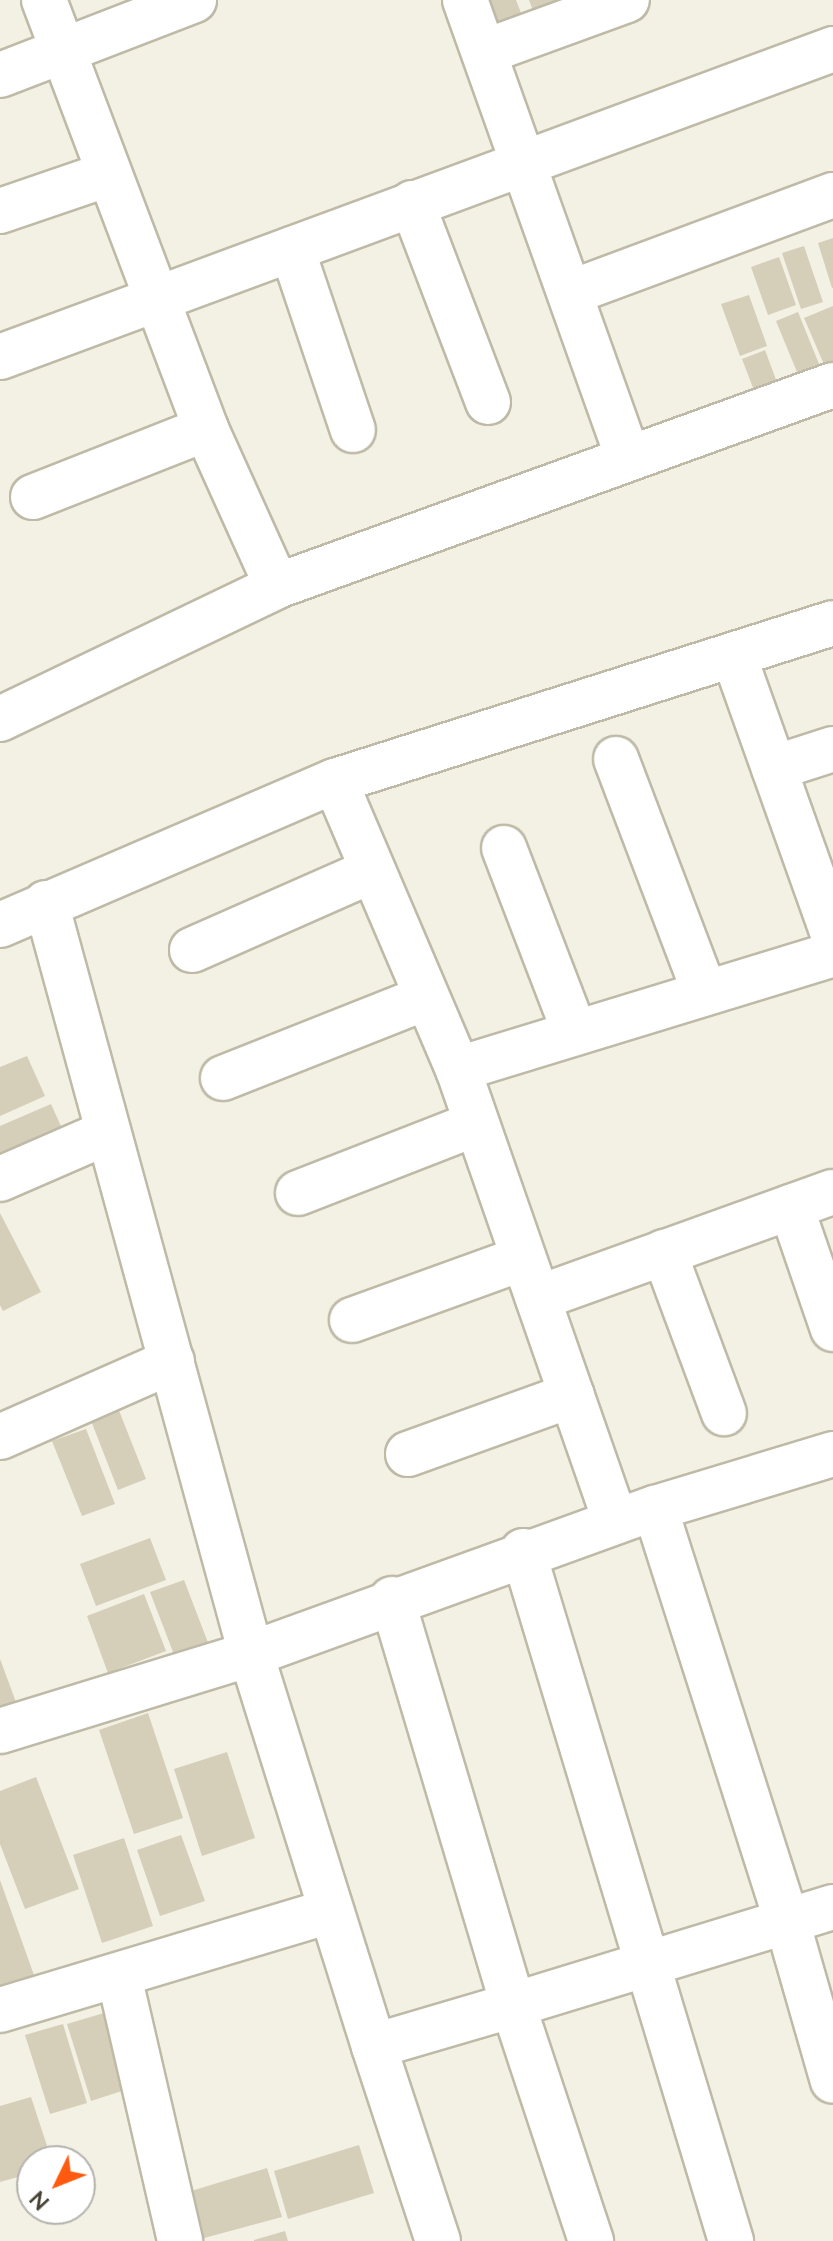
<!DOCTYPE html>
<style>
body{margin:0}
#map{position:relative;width:833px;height:2241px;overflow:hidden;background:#f3f1e4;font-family:"Nunito Sans",sans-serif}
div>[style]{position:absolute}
.building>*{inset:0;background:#d5ceb9}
.roads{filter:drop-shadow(2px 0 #bebaa7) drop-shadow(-2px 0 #bebaa7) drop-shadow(0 2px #bebaa7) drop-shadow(0 -2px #bebaa7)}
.minor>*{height:44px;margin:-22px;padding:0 22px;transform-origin:22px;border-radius:22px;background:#fff}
span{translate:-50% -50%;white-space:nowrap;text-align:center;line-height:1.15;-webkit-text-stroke:7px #fff;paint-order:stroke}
.north{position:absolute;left:16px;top:2145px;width:80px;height:80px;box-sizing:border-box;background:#fff;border:2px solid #b5b3ae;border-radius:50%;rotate:227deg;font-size:22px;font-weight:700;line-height:32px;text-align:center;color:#454134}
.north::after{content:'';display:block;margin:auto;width:28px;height:36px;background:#ff5a0f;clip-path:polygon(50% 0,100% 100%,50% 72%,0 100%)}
</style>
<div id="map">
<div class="building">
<div style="clip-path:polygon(482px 0,516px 0,528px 31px,500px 43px)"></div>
<div style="clip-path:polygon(529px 0,562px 0,567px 13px,538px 24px)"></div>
<div style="clip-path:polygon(833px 238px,833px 288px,832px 288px,818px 243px)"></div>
<div style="clip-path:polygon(804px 246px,823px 302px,801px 309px,782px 253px)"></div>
<div style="clip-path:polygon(779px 257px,796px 305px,768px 315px,751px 267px)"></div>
<div style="clip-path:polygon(749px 295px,767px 346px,740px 356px,721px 304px)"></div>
<div style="clip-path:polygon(833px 306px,833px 367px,826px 369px,804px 318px)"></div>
<div style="clip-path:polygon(798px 312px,819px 364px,797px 372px,776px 321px)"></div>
<div style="clip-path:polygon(765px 350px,778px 385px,755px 393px,742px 359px)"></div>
<div style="clip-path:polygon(27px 1056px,45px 1096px,0 1116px,0 1067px)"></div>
<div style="clip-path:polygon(51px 1104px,65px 1135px,0 1157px,0 1126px)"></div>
<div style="clip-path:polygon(0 1213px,41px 1292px,3px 1311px,0 1305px)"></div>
<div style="clip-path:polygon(118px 1408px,146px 1479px,118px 1490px,90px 1418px)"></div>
<div style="clip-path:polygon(86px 1429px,115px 1504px,82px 1516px,52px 1441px)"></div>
<div style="clip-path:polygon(150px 1538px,166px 1580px,96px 1606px,80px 1564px)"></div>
<div style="clip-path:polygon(184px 1580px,212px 1653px,178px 1665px,150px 1592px)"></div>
<div style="clip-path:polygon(144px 1594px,166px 1651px,108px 1673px,87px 1616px)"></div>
<div style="clip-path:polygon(0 1659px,16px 1702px,0 1708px)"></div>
<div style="clip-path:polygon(148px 1713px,183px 1818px,134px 1834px,99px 1730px)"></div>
<div style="clip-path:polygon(227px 1752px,255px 1838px,202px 1856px,174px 1769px)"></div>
<div style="clip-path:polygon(36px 1777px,79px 1889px,25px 1909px,0 1844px,0 1791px)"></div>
<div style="clip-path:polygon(181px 1835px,205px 1901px,160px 1916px,137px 1850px)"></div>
<div style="clip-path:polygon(124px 1838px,153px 1926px,102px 1943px,73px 1855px)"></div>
<div style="clip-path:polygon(0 1880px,35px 1978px,0 1990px)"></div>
<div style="clip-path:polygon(104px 2013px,128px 2089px,91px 2101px,67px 2024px)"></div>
<div style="clip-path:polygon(63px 2024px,87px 2103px,50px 2114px,25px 2035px)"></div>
<div style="clip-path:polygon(31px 2097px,52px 2161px,32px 2161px,32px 2173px,0 2182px,0 2106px)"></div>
<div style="clip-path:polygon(359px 2145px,374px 2193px,288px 2219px,274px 2171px)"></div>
<div style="clip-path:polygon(267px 2168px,282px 2217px,193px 2241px,178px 2195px)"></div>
<div style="clip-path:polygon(285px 2231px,288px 2241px,254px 2241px,254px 2240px)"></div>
</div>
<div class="roads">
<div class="minor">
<div style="left:44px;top:0;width:459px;rotate:69.3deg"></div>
<div style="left:206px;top:429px;width:172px;rotate:65.7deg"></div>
<div style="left:465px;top:0;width:487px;rotate:70.4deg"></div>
<div style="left:484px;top:52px;width:152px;rotate:-20deg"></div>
<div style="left:0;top:75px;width:208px;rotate:-21.1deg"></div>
<div style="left:412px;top:203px;width:213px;rotate:69.1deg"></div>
<div style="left:0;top:211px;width:114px;rotate:-18.9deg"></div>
<div style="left:292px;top:249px;width:191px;rotate:71.4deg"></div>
<div style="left:572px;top:292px;width:278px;rotate:-20.4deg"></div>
<div style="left:0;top:357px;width:888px;rotate:-20.29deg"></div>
<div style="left:33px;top:497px;width:186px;rotate:-21.5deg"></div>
<div style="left:734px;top:656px;width:295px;rotate:70.4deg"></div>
<div style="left:0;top:719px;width:307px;rotate:-25.6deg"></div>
<div style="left:277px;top:586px;width:591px;rotate:-19.88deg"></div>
<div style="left:616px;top:759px;width:248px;rotate:69.2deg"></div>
<div style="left:774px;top:768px;width:62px;rotate:-17.9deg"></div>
<div style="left:335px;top:781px;width:313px;rotate:66.9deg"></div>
<div style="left:458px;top:1069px;width:478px;rotate:70.8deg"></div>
<div style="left:504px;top:848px;width:198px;rotate:69deg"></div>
<div style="left:46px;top:903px;width:778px;rotate:74.73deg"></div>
<div style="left:251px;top:1654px;width:411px;rotate:72.6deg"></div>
<div style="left:0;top:925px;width:365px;rotate:-23.3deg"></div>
<div style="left:335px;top:781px;width:522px;rotate:-17.6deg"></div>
<div style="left:192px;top:950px;width:196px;rotate:-23.8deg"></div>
<div style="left:458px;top:1069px;width:392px;rotate:-17deg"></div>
<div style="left:223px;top:1078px;width:217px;rotate:-21.6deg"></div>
<div style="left:0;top:1179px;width:118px;rotate:-23.5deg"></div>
<div style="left:298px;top:1193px;width:190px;rotate:-21.3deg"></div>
<div style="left:791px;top:1207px;width:129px;rotate:71deg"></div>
<div style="left:664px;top:1252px;width:172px;rotate:69.6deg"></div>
<div style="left:538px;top:1298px;width:313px;rotate:-19.8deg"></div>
<div style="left:352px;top:1320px;width:182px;rotate:-19.9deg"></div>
<div style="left:0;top:1437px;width:188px;rotate:-23.8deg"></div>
<div style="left:408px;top:1454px;width:174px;rotate:-19.8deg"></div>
<div style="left:833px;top:1454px;width:186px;rotate:163.1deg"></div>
<div style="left:655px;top:1508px;width:434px;rotate:72.3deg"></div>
<div style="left:787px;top:1921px;width:48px;rotate:-16.9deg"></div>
<div style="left:523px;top:1551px;width:721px;rotate:73.22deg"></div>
<div style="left:392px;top:1599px;width:424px;rotate:73.4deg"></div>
<div style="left:513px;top:2005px;width:287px;rotate:-17deg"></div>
<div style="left:787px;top:1921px;width:166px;rotate:74deg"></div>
<div style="left:0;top:1731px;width:263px;rotate:-17.1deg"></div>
<div style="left:251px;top:1654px;width:430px;rotate:-19.9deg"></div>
<div style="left:119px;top:1976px;width:272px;rotate:77deg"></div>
<div style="left:0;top:2010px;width:345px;rotate:-16.7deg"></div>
<div style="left:438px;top:2241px;width:205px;rotate:-108.2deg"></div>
<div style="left:374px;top:2046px;width:145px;rotate:-16.4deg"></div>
<div style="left:513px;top:2005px;width:249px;rotate:71.7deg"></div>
</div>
</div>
<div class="north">N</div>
</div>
